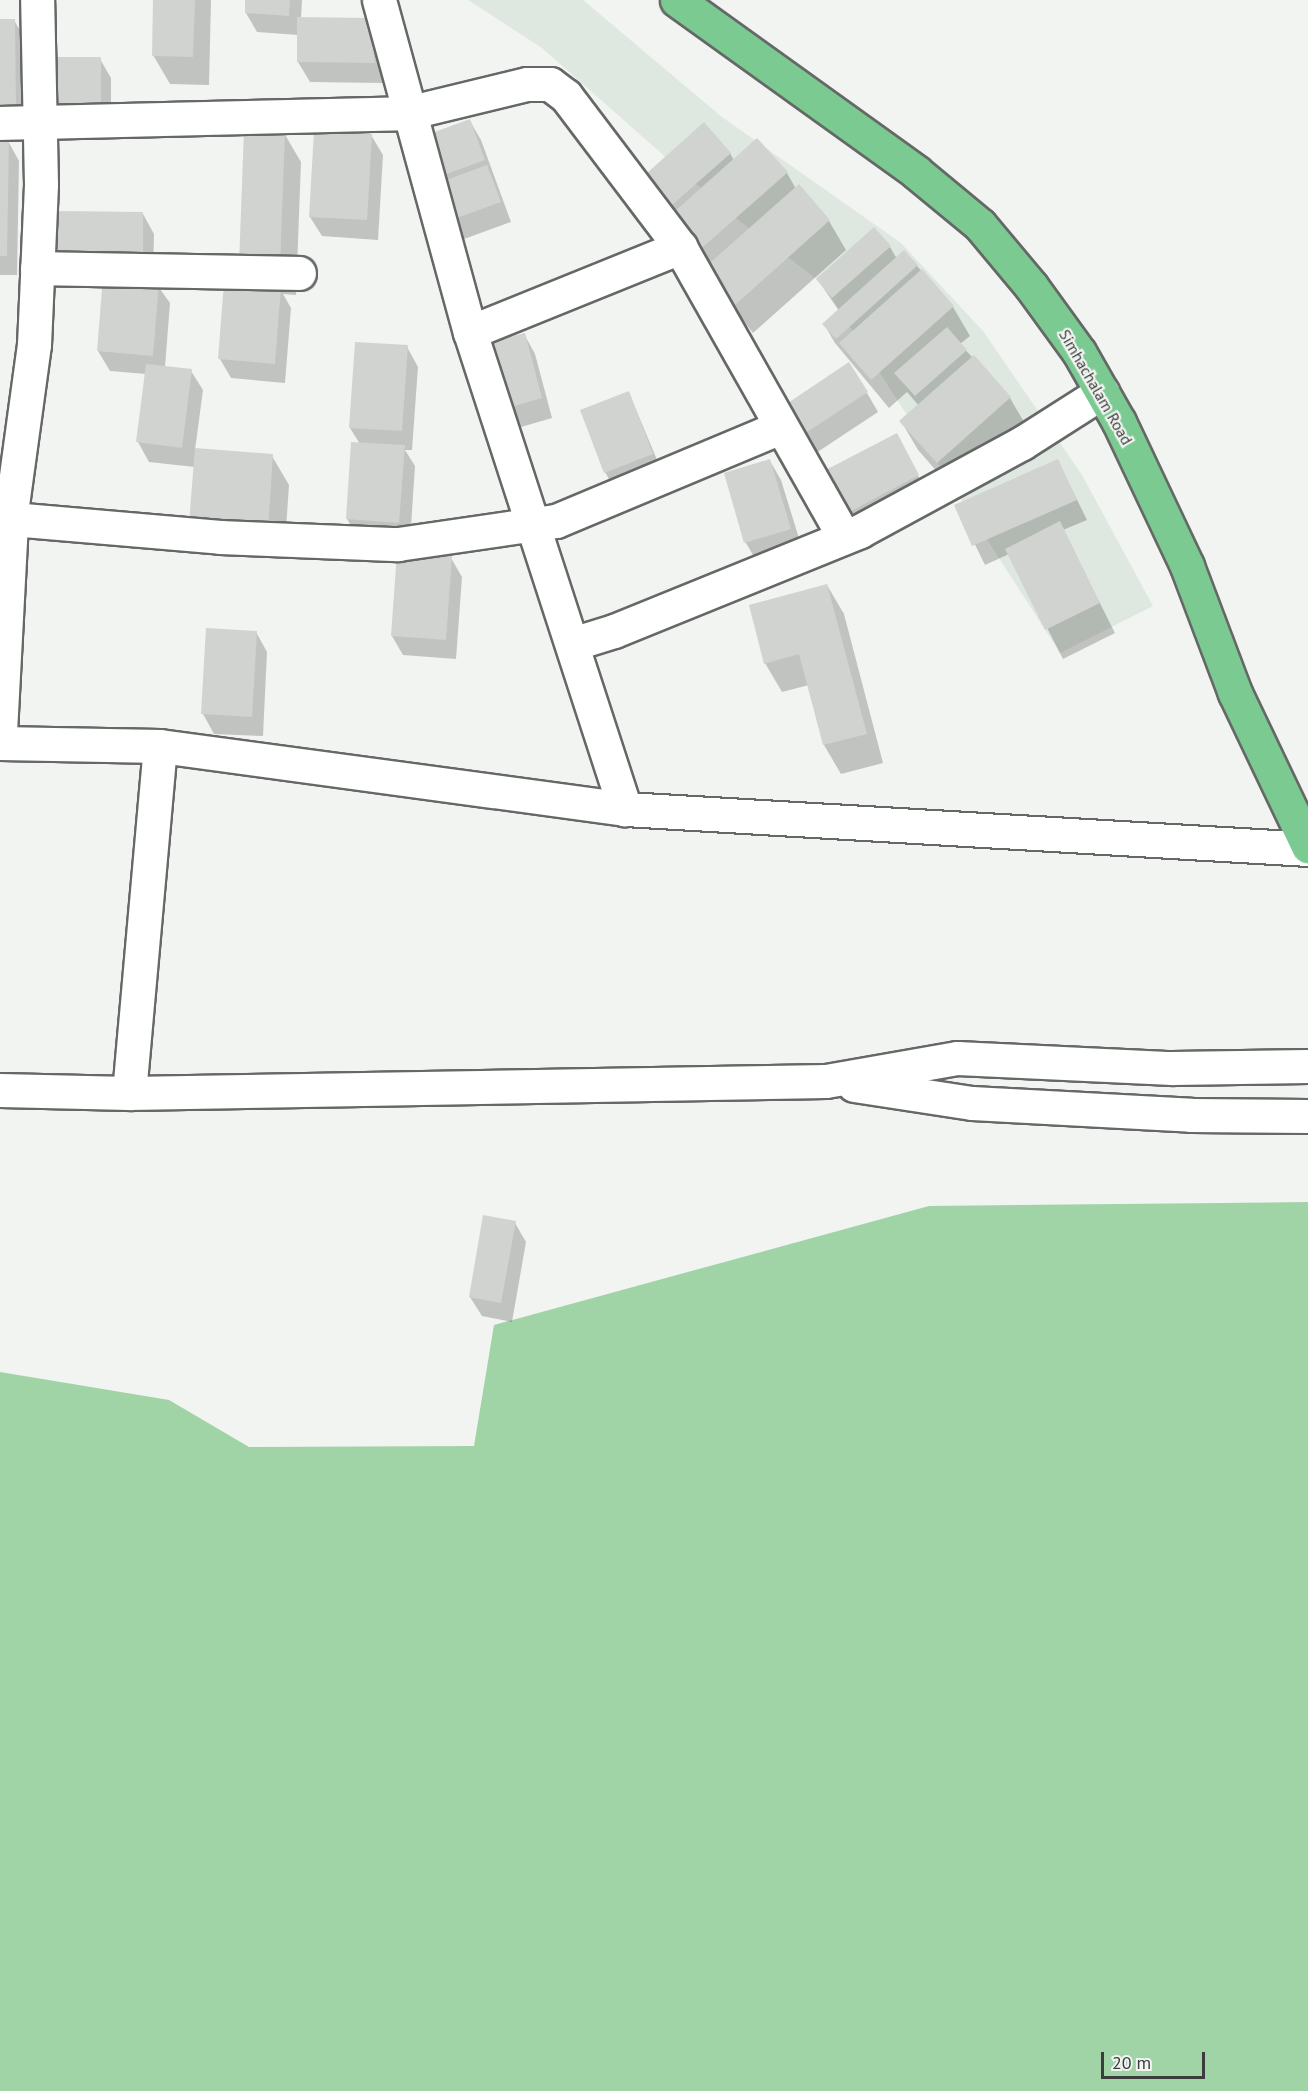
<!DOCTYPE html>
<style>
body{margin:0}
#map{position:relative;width:1308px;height:2091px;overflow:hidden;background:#f1f4f1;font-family:"PT Sans",sans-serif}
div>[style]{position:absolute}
.built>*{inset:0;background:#dfe8e0}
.green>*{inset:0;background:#a0d3a6}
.shadow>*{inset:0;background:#0003}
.building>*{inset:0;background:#d0d3d0}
.roads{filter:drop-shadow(2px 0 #656866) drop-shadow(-2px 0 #656866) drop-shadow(0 2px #656866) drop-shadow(0 -2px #656866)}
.minor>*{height:33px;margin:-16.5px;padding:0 16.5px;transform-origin:16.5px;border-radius:16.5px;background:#fff}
.major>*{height:33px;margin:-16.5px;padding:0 16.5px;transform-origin:16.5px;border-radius:16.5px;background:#7aca91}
span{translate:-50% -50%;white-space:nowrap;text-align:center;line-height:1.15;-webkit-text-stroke:4.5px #f1f4f1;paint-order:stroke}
.street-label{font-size:16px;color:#3b3c3b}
.scale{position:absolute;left:1101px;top:2052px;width:104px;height:27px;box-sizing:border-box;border:3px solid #3b3c3b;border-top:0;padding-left:8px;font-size:18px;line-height:21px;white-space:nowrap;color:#3b3c3b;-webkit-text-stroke:4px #f1f4f1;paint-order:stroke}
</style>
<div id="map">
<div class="built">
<div style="clip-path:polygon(468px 0,583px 0,722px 117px,901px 243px,983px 331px,1082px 475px,1153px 606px,1060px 653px,822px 283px,729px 213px,542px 48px)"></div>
</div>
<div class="green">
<div style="clip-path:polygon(1308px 1202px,1308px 2091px,0 2091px,0 1372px,169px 1400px,249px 1447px,474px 1446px,494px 1325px,929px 1206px)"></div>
</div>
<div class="shadow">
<div style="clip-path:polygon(154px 0,211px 0,209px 85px,170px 84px,153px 55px)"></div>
<div style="clip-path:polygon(247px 0,302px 0,301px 18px,368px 19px,385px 83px,310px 82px,298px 62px,299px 35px,257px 32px,246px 13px)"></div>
<div style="clip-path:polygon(14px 20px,31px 50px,32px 136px,0 136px,0 21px)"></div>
<div style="clip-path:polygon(100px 59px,111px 78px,111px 126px,55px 106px)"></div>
<div style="clip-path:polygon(470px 121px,481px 140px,511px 222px,464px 239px,453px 220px,440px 177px)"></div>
<div style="clip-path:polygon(284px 133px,301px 162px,296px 295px,283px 294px,291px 308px,285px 383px,231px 378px,220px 359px,254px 286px)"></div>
<div style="clip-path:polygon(371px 135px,383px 155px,378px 240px,322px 236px,310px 217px)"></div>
<div style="clip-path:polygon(0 141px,8px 141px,19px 161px,17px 275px,0 275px)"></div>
<div style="clip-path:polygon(730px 153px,734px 161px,787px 173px,796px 189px,799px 186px,829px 221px,846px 250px,753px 333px,650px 202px)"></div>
<div style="clip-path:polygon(143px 214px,154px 234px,153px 279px,170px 303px,165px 367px,191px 371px,203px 390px,195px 450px,272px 456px,289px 485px,284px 558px,208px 552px,195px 467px,149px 462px,138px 442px,146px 374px,110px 371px,98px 351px,104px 278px)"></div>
<div style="clip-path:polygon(890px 247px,897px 259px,917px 266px,953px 307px,970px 336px,960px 344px,1010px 398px,1027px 427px,955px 492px,918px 450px,901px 421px,919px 406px,907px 392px,889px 408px,835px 343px,824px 324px,839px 311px,818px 280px)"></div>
<div style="clip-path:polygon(524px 334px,535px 354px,552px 418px,521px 427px,510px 407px)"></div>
<div style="clip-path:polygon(407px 347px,418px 367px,412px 450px,405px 450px,415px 466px,410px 542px,359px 539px,347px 519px,353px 443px,360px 444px,350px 428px)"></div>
<div style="clip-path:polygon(629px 393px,663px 474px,616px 492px,605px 472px)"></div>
<div style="clip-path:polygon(867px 393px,878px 412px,810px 457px,781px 409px)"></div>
<div style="clip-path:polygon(907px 454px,928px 495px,852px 535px,841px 516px)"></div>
<div style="clip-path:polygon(770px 461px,781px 480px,802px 548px,757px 562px,746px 543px,725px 474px)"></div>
<div style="clip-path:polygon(1058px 461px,1087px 520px,1063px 530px,1115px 633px,1063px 659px,1009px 554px,985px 565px,956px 506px)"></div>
<div style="clip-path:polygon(451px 558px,462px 577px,456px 659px,403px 655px,392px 636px)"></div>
<div style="clip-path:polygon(827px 585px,844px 614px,883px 763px,841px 774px,824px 745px,809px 685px,782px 692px,765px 663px)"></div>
<div style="clip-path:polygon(256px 632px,267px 652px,263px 736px,214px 734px,203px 714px)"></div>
<div style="clip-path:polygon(515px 1223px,526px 1242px,512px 1322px,482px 1316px,470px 1297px)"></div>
</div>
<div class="building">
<div style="clip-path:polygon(153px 0,195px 0,193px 57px,152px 56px)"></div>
<div style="clip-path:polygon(245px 0,290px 0,289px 16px,245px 13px)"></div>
<div style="clip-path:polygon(297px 17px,369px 18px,375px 63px,297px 62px)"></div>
<div style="clip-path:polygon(0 19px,15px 19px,16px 107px,0 107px)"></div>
<div style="clip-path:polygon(53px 57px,101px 57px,101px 107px,53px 107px)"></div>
<div style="clip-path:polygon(470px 119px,485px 160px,439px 177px,424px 136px)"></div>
<div style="clip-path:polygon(704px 122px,731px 153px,664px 212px,637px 182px)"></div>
<div style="clip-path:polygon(244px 130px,285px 132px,280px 266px,239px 265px)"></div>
<div style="clip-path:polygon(314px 131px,372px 134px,367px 220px,309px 217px)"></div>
<div style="clip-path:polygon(757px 138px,788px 172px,695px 254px,665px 220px)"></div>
<div style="clip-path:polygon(0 140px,9px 140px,7px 256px,0 256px)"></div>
<div style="clip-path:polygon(487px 165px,501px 202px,451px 220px,438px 183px)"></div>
<div style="clip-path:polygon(799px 184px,830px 220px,735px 305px,703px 269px)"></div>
<div style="clip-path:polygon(57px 211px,143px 212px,143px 260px,56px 258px)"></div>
<div style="clip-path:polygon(874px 227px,891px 246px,832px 298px,816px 279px)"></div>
<div style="clip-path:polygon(904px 250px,918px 265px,836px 339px,822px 324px)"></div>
<div style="clip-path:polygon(922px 269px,954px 306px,871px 380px,839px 343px)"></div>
<div style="clip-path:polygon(103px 277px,159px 282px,153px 356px,97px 351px)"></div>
<div style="clip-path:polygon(224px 283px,281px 287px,275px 364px,218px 359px)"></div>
<div style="clip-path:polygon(947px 327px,967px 350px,915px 396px,894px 373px)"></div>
<div style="clip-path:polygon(525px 333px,542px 398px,508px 408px,490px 342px)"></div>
<div style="clip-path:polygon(355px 342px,408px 345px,402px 431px,349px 428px)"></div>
<div style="clip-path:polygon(974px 355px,1011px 397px,937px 463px,899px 421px)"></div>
<div style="clip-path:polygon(849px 362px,868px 392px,798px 438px,779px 409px)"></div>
<div style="clip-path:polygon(146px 364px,192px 369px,182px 448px,136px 442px)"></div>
<div style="clip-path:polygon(629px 391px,653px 454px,604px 473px,580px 410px)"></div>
<div style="clip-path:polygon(897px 433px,919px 475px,840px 517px,818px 474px)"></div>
<div style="clip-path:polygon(351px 442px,405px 445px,399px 523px,346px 519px)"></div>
<div style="clip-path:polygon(195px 448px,273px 454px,268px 529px,189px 523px)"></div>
<div style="clip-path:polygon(770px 459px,791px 529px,744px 543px,724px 473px)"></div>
<div style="clip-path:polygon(1058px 459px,1077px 500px,972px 546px,954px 505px)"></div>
<div style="clip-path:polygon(1060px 521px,1100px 603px,1045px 630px,1005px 549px)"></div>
<div style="clip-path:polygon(397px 552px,452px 556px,446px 640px,391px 636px)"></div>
<div style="clip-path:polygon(827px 584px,867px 734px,823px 745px,799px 654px,764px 664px,749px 605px)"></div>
<div style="clip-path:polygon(206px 628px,257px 631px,252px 717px,201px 714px)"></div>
<div style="clip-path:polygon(483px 1215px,516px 1221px,501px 1303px,469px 1297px)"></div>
</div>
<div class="roads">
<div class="minor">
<div style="left:379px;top:0;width:344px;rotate:74.7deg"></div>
<div style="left:470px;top:332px;width:502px;rotate:72deg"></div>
<div style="left:0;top:123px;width:407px;rotate:-1.4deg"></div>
<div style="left:407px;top:113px;width:123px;rotate:-13.6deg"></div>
<div style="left:527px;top:84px;width:23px"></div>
<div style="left:550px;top:84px;width:20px;rotate:37deg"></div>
<div style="left:566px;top:96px;width:189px;rotate:52.9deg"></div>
<div style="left:680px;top:247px;width:333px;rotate:60.5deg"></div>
<div style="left:37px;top:268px;width:262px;rotate:1.1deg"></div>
<div style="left:470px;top:332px;width:227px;rotate:-22deg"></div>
<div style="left:12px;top:519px;width:209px;rotate:4.9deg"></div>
<div style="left:220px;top:537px;width:178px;rotate:2.3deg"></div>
<div style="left:398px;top:544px;width:160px;rotate:-8.3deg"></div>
<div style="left:556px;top:521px;width:244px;rotate:-22.7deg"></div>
<div style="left:572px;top:644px;width:44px;rotate:-17.2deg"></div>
<div style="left:614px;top:631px;width:266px;rotate:-22.1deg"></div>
<div style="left:860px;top:531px;width:184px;rotate:-28.5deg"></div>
<div style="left:1022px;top:443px;width:95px;rotate:-32.5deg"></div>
<div style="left:0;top:732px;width:227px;rotate:-87deg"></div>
<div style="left:12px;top:505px;width:162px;rotate:-82.2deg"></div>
<div style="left:34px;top:345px;width:161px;rotate:-87.5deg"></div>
<div style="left:41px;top:184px;width:184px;rotate:-91.2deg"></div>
<div style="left:0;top:743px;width:160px;rotate:1.1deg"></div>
<div style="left:160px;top:746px;width:469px;rotate:7.7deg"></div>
<div style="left:625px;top:809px;width:684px;rotate:3.35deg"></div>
<div style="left:854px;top:1085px;width:119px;rotate:8.7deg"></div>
<div style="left:972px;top:1103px;width:219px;rotate:3.1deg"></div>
<div style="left:1191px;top:1115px;width:117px;rotate:0.5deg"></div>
<div style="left:0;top:1090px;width:129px;rotate:1.3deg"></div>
<div style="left:129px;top:1093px;width:697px;rotate:-0.99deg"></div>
<div style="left:826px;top:1081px;width:133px;rotate:-10deg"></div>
<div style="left:957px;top:1058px;width:215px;rotate:2.7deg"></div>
<div style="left:1172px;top:1068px;width:136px;rotate:-0.8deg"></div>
<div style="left:129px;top:1093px;width:348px;rotate:-84.9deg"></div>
</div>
<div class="major">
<div style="left:677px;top:0;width:294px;rotate:35.7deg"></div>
<div style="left:916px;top:172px;width:83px;rotate:39.6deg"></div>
<div style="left:980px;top:225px;width:80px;rotate:50.1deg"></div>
<div style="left:1031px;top:286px;width:82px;rotate:54deg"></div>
<div style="left:1079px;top:352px;width:81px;rotate:60.3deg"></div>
<div style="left:1119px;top:422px;width:159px;rotate:64.7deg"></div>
<div style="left:1187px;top:566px;width:136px;rotate:69.3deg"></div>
<div style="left:1235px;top:693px;width:170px;rotate:64.5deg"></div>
</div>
</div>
<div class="street-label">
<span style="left:1096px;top:387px;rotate:60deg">Simhachalam Road</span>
</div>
<div class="scale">20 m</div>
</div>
